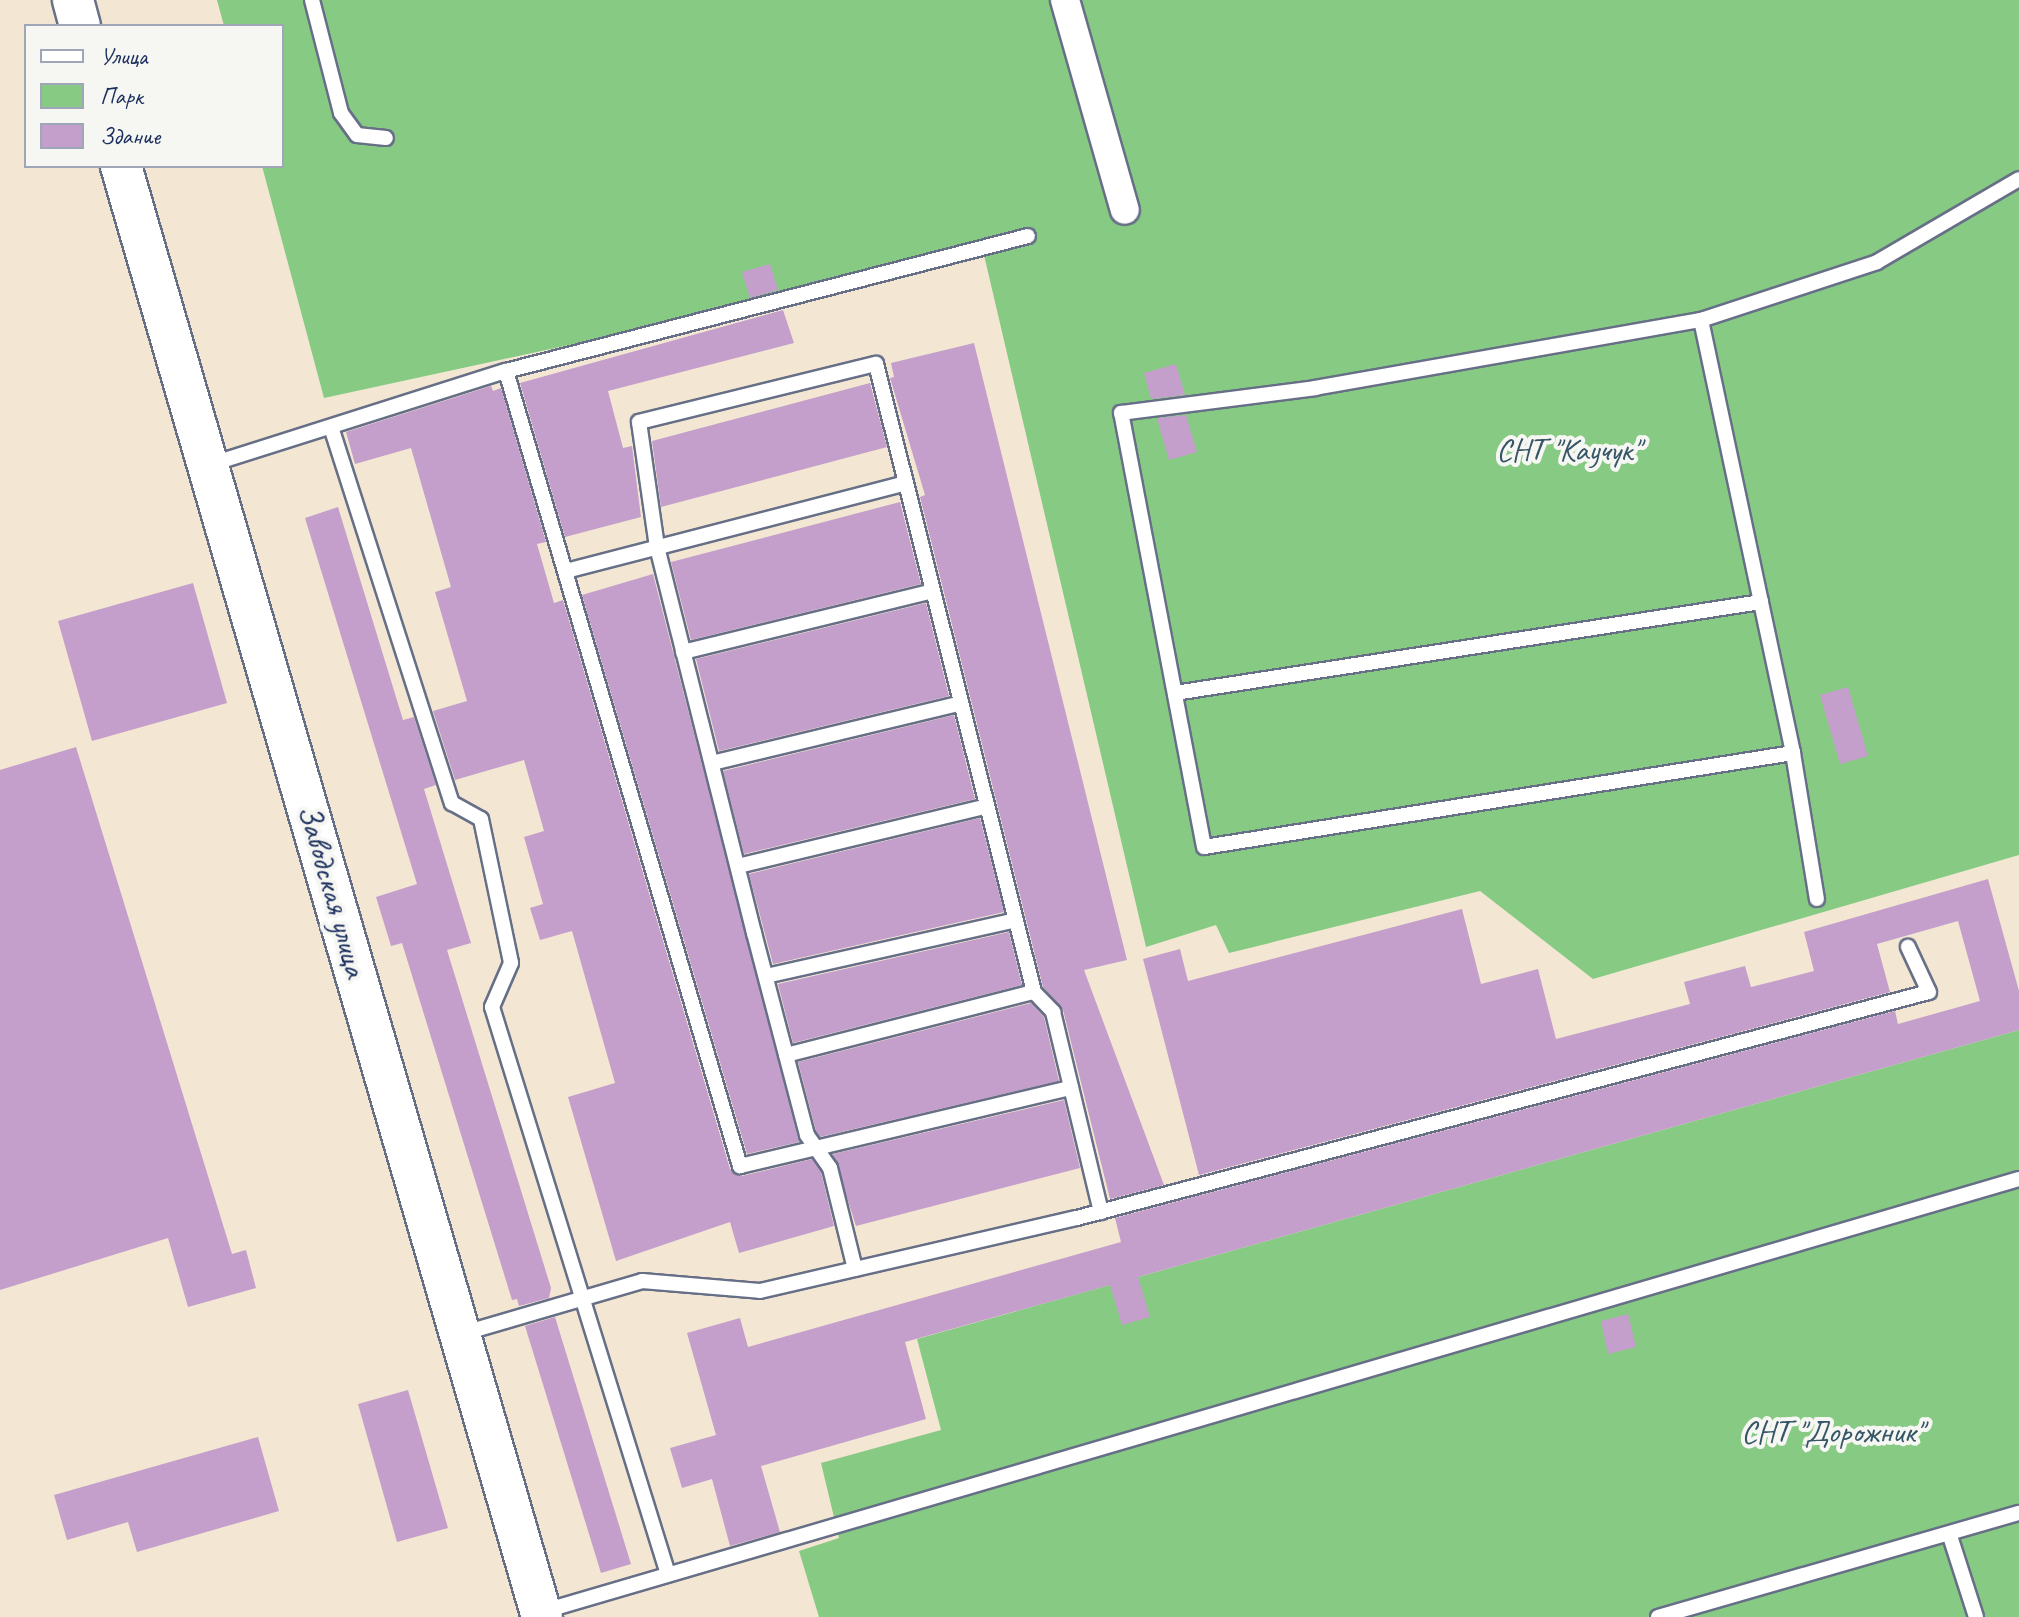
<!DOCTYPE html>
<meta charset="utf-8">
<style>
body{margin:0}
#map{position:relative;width:2019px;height:1617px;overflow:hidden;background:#f3e7d3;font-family:Caveat,sans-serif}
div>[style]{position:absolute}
.green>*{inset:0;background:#86ca83}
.building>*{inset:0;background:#c49fcb}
.roads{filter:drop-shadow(2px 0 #676f87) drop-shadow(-2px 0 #676f87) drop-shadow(0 2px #676f87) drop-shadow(0 -2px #676f87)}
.service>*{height:14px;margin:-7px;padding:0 7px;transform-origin:7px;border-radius:7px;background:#fff}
.minor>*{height:28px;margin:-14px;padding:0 14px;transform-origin:14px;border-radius:14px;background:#fff}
.secondary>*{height:40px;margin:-20px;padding:0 20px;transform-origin:20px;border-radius:20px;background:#fff}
span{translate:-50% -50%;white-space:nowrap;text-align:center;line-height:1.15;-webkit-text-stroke:8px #f6f6f2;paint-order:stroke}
.park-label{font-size:32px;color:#365667}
.street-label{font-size:32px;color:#1b2f5e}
.legend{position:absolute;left:24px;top:24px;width:260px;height:144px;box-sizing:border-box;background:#f6f6f2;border:2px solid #9ea6b7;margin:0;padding:10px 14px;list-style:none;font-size:24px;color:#1b2f5e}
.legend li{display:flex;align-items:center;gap:16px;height:40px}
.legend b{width:40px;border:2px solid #9ea6b7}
</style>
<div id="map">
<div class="green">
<div style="clip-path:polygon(217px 0,2019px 0,2019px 855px,1593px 979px,1480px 891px,1229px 953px,1216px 925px,1146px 947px,984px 255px,324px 398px,262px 166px,282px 166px,282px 26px,224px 26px)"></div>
<div style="clip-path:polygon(2019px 1030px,2019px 1617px,819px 1617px,799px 1551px,839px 1538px,821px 1463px,941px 1430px,917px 1339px)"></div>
</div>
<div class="building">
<div style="clip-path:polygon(770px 264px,778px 290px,750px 298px,742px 272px)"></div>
<div style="clip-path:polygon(783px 310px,794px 343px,608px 391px,623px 448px,632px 446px,641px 517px,565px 537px,520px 383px)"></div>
<div style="clip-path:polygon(974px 343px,1127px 960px,1084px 970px,1164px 1185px,1110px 1199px,1063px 1010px,1043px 987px,920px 497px,925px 495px,890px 378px,894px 377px,891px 363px)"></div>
<div style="clip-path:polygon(1176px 364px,1185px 395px,1151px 399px,1144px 373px)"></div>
<div style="clip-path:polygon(870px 383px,887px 447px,661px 507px,652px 441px)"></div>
<div style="clip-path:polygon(491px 386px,493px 391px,501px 388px,546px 542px,537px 544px,554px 603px,563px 600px,730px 1169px,742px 1176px,812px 1159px,821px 1172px,834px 1226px,739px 1253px,730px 1222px,616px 1261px,568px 1097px,615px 1083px,572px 931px,540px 940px,530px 908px,543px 904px,524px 837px,544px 831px,524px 760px,455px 780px,433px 711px,467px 701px,435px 592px,451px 587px,411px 448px,355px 464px,346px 432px)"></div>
<div style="clip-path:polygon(1186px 415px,1197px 452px,1169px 460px,1157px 418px)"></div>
<div style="clip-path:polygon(900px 502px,921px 584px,691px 640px,671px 562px)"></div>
<div style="clip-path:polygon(338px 507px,403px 720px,414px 717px,436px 785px,424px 789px,471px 943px,447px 950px,551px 1288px,549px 1298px,519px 1306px,517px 1299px,512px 1300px,402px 943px,391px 946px,376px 897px,417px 884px,305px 518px)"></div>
<div style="clip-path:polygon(653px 574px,799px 1142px,747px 1154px,582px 595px)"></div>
<div style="clip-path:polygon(193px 583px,227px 703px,92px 741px,58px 621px)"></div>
<div style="clip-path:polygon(926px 603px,949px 696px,719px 751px,696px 659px)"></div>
<div style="clip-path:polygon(1848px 687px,1868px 756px,1840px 764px,1820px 695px)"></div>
<div style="clip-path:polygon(954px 715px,975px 799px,744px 854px,723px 771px)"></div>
<div style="clip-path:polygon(76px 747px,232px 1254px,246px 1250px,256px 1288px,188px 1307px,168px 1238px,0 1290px,0 770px)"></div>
<div style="clip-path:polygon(980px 818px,1004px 912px,773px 964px,749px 874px)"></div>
<div style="clip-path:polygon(1988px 879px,2019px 991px,2019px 1030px,1138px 1277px,1150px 1317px,1122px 1325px,1110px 1285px,905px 1342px,926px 1419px,761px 1466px,780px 1532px,730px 1546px,712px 1479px,682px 1488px,670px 1448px,716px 1435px,687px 1333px,740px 1318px,748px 1347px,1121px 1242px,1115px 1218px,1895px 1011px,1898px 1024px,1980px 1001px,1958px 921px,1877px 944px,1890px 992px,1199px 1175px,1143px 959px,1180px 949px,1188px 981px,1462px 909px,1481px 984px,1538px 969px,1556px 1039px,1690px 1004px,1684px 982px,1745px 966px,1751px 987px,1814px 971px,1804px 932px)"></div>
<div style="clip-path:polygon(1009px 932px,1022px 985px,793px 1043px,778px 984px)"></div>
<div style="clip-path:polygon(1031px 1003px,1044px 1017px,1059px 1081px,820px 1137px,816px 1131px,798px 1062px)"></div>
<div style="clip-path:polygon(1064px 1100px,1080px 1168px,856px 1226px,833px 1154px)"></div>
<div style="clip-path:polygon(1628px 1314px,1636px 1347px,1608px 1354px,1601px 1321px)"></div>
<div style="clip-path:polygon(555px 1317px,631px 1564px,601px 1573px,525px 1326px)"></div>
<div style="clip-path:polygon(408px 1390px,448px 1528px,397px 1542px,358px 1404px)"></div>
<div style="clip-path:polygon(258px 1437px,279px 1511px,137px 1552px,128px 1522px,67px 1540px,54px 1495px)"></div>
</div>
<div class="roads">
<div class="service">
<div style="left:312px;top:0;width:117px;rotate:75.6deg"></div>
<div style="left:341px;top:113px;width:27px;rotate:54deg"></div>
<div style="left:357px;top:135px;width:29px;rotate:6deg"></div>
<div style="left:1701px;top:320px;width:443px;rotate:78deg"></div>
<div style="left:1793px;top:753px;width:596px;rotate:170.93deg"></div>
<div style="left:1204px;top:847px;width:442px;rotate:-100.8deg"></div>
<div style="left:1121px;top:413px;width:196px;rotate:-7.3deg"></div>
<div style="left:1315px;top:388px;width:392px;rotate:-10deg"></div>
<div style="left:1701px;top:320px;width:185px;rotate:-18.2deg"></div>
<div style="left:1877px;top:262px;width:164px;rotate:-30.3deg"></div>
<div style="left:506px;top:371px;width:829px;rotate:73.6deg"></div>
<div style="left:740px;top:1166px;width:340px;rotate:-13.3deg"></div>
<div style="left:332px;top:430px;width:392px;rotate:72.2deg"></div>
<div style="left:452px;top:803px;width:33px;rotate:29deg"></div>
<div style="left:481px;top:819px;width:147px;rotate:78.2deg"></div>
<div style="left:511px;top:963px;width:48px;rotate:113.4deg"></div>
<div style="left:492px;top:1007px;width:594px;rotate:72.76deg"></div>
<div style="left:212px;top:464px;width:308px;rotate:-17.6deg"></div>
<div style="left:506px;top:371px;width:539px;rotate:-14.5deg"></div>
<div style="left:566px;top:571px;width:351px;rotate:-14.5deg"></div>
<div style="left:683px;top:652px;width:257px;rotate:-13.7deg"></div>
<div style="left:1175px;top:693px;width:593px;rotate:-8.83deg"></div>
<div style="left:1793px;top:753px;width:148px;rotate:80.7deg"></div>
<div style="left:712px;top:763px;width:256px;rotate:-13.5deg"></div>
<div style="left:738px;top:866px;width:256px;rotate:-13.5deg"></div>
<div style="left:766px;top:976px;width:256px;rotate:-12.6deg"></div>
<div style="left:786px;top:1055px;width:256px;rotate:-14.3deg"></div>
<div style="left:855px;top:1269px;width:104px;rotate:-103.9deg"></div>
<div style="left:830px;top:1168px;width:40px;rotate:-124.9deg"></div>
<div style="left:807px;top:1135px;width:209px;rotate:-104.7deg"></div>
<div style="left:754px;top:933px;width:398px;rotate:-104.1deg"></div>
<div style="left:657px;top:547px;width:126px;rotate:-98.2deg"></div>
<div style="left:639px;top:422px;width:244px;rotate:-13.8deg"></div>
<div style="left:876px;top:364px;width:648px;rotate:75.88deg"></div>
<div style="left:1034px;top:992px;width:28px;rotate:46deg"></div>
<div style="left:1053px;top:1012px;width:206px;rotate:76.5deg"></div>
<div style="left:461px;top:1334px;width:189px;rotate:-16.3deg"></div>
<div style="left:642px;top:1281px;width:118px;rotate:4.8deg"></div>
<div style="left:760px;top:1291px;width:325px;rotate:-13deg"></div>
<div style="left:1077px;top:1218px;width:881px;rotate:-14.86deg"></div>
<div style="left:1929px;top:992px;width:50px;rotate:-115deg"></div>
<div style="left:1950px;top:1536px;width:85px;rotate:72.2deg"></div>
<div style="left:541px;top:1612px;width:1540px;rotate:-16.33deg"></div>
<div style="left:1658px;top:1617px;width:376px;rotate:-16.1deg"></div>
</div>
<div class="minor">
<div style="left:1065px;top:0;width:218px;rotate:74.1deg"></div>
</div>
<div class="secondary">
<div style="left:73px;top:0;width:27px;rotate:75deg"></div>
<div style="left:121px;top:166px;width:1511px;rotate:73.82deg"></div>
</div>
</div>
<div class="park-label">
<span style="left:1568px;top:450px">СНТ "Каучук"</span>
<span style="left:1832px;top:1432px">СНТ "Дорожник"</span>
</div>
<div class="street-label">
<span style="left:332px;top:891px;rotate:74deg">Заводская улица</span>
</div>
<ul class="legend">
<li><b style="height:10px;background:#fff"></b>Улица</li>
<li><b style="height:22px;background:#86ca83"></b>Парк</li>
<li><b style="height:22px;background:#c49fcb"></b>Здание</li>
</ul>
</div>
